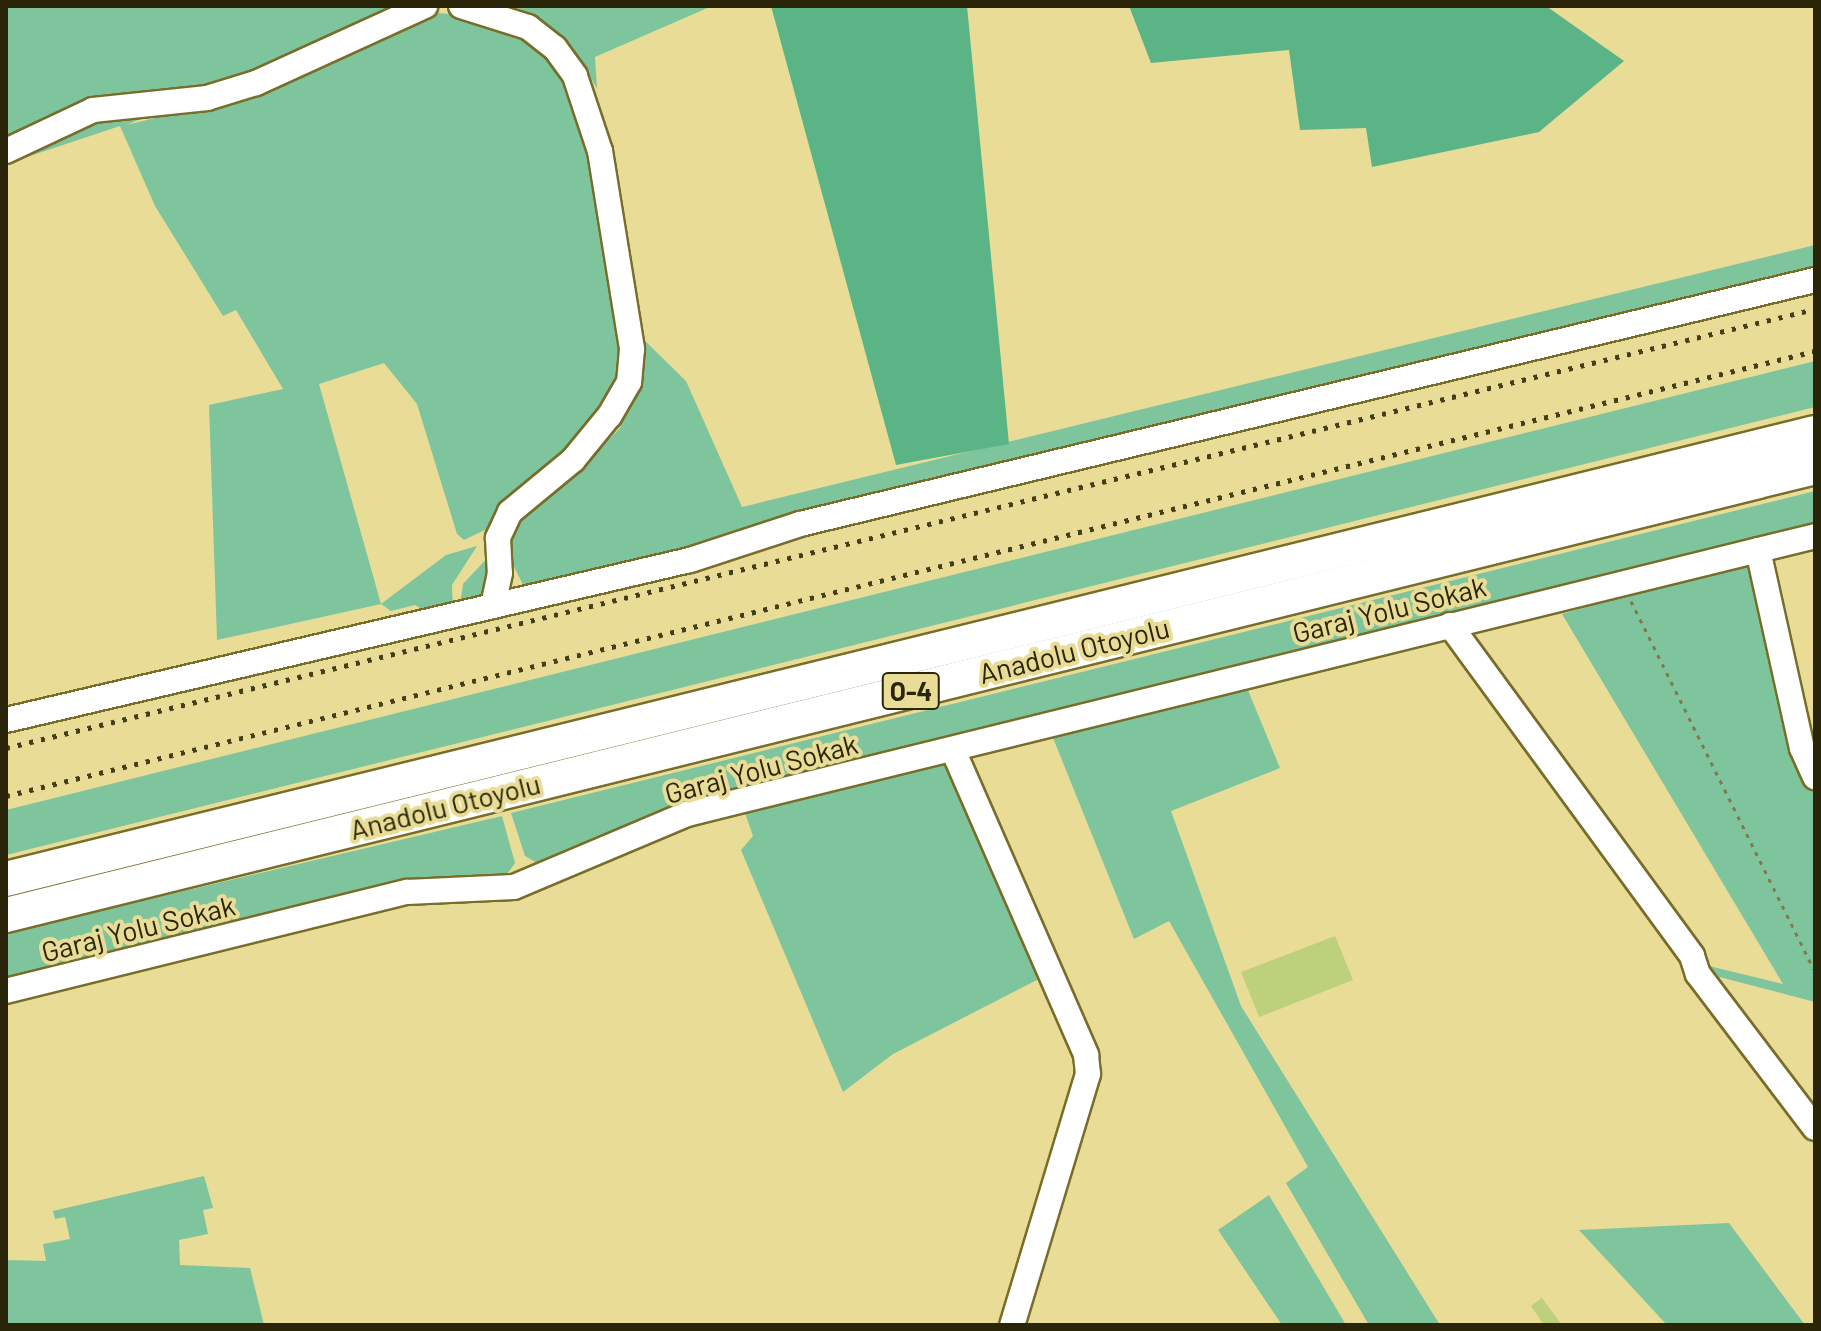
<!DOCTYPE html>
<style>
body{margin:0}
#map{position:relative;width:1821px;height:1331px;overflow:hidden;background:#e8dc97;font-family:Barlow,sans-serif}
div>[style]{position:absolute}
.green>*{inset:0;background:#7ec59e}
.forest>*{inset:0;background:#5ab486}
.building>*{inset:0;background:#bdd07c}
.path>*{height:3px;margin-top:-1.5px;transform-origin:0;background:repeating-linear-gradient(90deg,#837a4b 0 4px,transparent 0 10px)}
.roads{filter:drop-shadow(2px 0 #786d29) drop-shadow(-2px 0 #786d29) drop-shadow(0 2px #786d29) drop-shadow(0 -2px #786d29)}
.minor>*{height:24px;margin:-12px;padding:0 12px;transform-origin:12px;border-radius:12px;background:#fff}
.highway>*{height:34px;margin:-17px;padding:0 17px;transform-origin:17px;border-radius:17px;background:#fff}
.rail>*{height:5px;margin-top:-2.5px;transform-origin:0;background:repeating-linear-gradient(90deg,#443e1b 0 4px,transparent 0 12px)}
span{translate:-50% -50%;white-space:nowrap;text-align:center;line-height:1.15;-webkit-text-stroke:8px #e8dc97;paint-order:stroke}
.shield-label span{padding:2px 6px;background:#e8dc97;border:2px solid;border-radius:6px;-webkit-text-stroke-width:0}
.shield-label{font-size:26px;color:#2a2508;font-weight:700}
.street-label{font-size:28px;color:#2a2508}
.frame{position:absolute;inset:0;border:8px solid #2a2508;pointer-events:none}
</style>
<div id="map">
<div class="green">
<div style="clip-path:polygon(6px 6px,410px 6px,126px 125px,267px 91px,437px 13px,476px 16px,535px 35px,583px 102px,621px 343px,622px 380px,607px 410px,489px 528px,464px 540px,457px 534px,417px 404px,384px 363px,319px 384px,381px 604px,446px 555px,477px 546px,452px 585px,453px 610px,414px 614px,420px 608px,415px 605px,391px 611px,381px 604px,217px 640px,209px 405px,283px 389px,236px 310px,223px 316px,155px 206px,120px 126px,6px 164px)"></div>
<div style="clip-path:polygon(514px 6px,712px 6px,595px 57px,597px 89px,579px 56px,545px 22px)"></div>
<div style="clip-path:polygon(1815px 245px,1815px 274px,813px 513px,794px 512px,761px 529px,526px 591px,506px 550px,512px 528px,524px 515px,576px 474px,620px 428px,634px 389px,641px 337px,686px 381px,742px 507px)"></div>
<div style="clip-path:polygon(1815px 361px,1815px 407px,6px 855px,6px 810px)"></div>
<div style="clip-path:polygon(1815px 491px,1815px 532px,623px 827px,539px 864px,525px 856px,511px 813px)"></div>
<div style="clip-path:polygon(491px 554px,482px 596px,471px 606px,460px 605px,463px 584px)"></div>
<div style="clip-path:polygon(1763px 558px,1815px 753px,1815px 1002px,1704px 973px,1705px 965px,1783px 984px,1562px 614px)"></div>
<div style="clip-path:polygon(1245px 683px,1280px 768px,1171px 811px,1241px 1006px,1440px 1325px,1369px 1325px,1286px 1183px,1308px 1167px,1169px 921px,1134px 939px,1051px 733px)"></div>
<div style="clip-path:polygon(944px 759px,1060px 968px,893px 1054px,843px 1092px,741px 850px,753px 836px,745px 813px,894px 768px)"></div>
<div style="clip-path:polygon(502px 816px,515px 863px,505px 877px,373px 888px,6px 978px,6px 933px)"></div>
<div style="clip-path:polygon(204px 1176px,213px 1208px,203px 1210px,208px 1234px,179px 1240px,180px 1265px,250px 1268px,264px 1325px,6px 1325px,6px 1260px,46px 1261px,43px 1244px,70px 1239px,65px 1217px,55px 1219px,53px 1211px)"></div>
<div style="clip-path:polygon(1269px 1195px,1346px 1325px,1282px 1325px,1218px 1230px)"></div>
<div style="clip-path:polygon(1729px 1223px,1805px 1325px,1667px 1325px,1579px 1230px)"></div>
</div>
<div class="forest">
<div style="clip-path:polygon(771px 6px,967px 6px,1009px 444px,896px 465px)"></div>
<div style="clip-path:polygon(1129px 6px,1546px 6px,1624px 61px,1539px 132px,1372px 167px,1366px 128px,1300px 130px,1289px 50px,1151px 63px)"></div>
</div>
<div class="building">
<div style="clip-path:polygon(1335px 936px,1353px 980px,1259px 1017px,1241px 972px)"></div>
<div style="clip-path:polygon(1542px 1298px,1562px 1325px,1544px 1325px,1531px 1306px)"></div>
</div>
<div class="path">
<div style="left:1631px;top:601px;width:411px;rotate:63.6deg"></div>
</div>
<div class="roads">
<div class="minor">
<div style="left:461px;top:6px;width:70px;rotate:17.4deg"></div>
<div style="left:528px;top:27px;width:34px;rotate:38deg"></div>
<div style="left:555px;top:48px;width:34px;rotate:54deg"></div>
<div style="left:575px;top:76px;width:79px;rotate:71.6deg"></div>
<div style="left:600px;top:151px;width:201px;rotate:80.8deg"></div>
<div style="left:632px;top:349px;width:33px;rotate:95deg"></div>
<div style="left:629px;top:382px;width:39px;rotate:120deg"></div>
<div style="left:609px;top:416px;width:57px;rotate:129.3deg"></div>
<div style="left:573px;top:460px;width:82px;rotate:140.5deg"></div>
<div style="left:510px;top:512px;width:29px;rotate:115deg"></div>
<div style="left:498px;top:538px;width:35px;rotate:87deg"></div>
<div style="left:500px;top:573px;width:34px;rotate:102deg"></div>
<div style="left:6px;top:151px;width:96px;rotate:-25.2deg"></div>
<div style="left:93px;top:110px;width:115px;rotate:-6deg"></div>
<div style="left:207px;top:98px;width:51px;rotate:-17deg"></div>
<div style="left:256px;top:83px;width:186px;rotate:-24.5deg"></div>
<div style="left:1758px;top:550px;width:203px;rotate:77.5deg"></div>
<div style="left:1802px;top:748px;width:32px;rotate:66deg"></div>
<div style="left:1450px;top:625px;width:410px;rotate:53.8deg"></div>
<div style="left:1692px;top:956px;width:19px;rotate:72deg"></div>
<div style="left:1698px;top:974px;width:193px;rotate:52.8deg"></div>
<div style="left:6px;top:720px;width:702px;rotate:-13.17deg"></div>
<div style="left:690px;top:560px;width:116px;rotate:-18.1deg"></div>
<div style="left:800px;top:524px;width:1044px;rotate:-13.52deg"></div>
<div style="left:953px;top:750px;width:333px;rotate:66.4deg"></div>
<div style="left:1086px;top:1055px;width:19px;rotate:84deg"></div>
<div style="left:1088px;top:1074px;width:262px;rotate:106.8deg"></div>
<div style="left:6px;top:991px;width:413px;rotate:-13.9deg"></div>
<div style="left:407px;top:892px;width:107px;rotate:-2.7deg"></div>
<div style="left:514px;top:887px;width:188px;rotate:-22.9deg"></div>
<div style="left:687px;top:814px;width:1162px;rotate:-13.84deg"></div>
</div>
<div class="highway">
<div style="left:6px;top:879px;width:1863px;rotate:-13.85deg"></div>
<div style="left:6px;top:915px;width:1864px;rotate:-13.91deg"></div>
</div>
</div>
<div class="rail">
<div style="left:6px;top:748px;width:1862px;rotate:-13.64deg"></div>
<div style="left:6px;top:796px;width:1863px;rotate:-13.82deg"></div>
</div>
<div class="shield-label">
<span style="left:911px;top:691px">O-4</span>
</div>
<div class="street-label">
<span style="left:1389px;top:609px;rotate:-14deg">Garaj Yolu Sokak</span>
<span style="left:1074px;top:650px;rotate:-14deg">Anadolu Otoyolu</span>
<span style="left:761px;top:768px;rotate:-15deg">Garaj Yolu Sokak</span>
<span style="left:445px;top:806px;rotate:-14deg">Anadolu Otoyolu</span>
<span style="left:138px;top:928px;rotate:-14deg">Garaj Yolu Sokak</span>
</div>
<div class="frame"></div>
</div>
